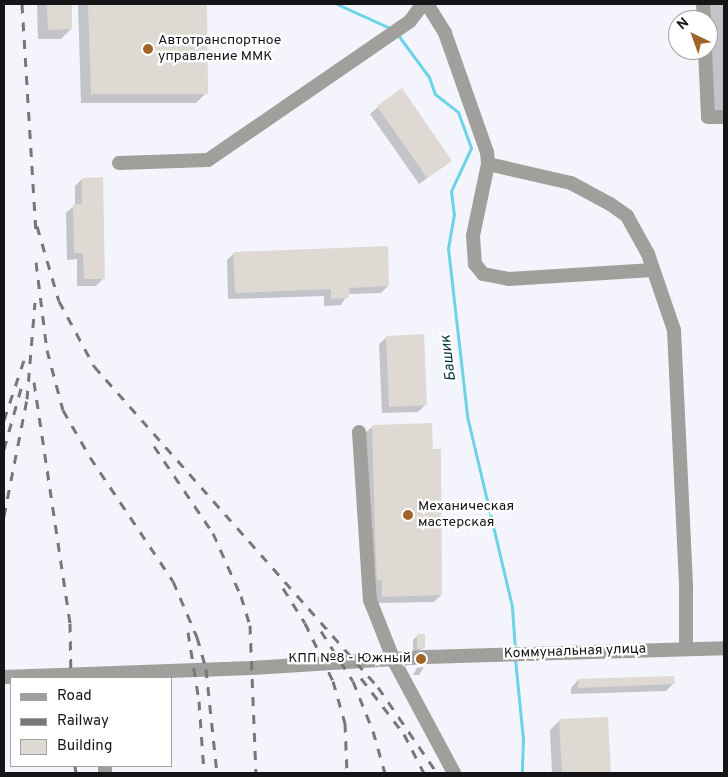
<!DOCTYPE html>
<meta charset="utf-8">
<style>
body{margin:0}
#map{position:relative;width:728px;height:777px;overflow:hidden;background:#f4f5fc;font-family:Overpass,sans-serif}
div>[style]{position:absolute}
.shadow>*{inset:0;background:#0003}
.stream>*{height:3px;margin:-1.5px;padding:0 1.5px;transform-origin:1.5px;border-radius:1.5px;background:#6dd3e8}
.building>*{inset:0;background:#dfd9d4}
.minor>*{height:14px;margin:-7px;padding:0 7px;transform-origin:7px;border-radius:7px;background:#a19f9c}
.rail>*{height:3px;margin-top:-1.5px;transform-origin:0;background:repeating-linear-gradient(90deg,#76767b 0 9px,transparent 0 18px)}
.dots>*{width:14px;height:14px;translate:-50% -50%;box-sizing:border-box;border:2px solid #fff;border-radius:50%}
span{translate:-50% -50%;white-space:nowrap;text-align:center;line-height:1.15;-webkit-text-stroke:4.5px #fff;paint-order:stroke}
.poi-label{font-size:14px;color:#151517}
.left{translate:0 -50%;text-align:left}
.right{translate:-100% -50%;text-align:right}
.street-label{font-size:14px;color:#151517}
.water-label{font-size:15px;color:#01343d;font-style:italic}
.frame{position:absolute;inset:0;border:5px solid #151517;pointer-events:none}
.legend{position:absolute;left:10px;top:677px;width:162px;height:90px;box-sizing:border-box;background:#fff;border:1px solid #a1a1a2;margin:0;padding:6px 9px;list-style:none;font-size:15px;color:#151517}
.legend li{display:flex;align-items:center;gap:10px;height:25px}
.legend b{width:25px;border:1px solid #a1a1a2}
.north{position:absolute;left:668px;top:10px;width:50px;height:50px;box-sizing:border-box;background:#fff;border:1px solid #a1a1a2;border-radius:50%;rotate:318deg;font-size:14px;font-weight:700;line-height:20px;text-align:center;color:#151517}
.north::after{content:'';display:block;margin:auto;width:18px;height:22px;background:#a16428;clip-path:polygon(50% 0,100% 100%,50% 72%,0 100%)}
</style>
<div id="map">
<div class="shadow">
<div style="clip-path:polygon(37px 4px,71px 4px,71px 29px,61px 39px,38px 39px)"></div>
<div style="clip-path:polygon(78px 4px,206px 4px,206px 93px,196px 103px,81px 103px)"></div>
<div style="clip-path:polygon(709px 4px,724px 4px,724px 117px,714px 118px)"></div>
<div style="clip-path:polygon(378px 107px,451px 161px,419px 184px,370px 114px)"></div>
<div style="clip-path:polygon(82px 179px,104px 278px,96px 286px,77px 286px,77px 259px,67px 260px,66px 213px,75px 205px,75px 186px)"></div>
<div style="clip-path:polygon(234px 253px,388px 286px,381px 293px,348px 294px,341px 305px,324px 306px,324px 296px,228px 299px,227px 260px)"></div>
<div style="clip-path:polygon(387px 337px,426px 404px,418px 412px,382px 413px,379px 344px)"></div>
<div style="clip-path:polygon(373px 426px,441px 595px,434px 602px,376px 603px,365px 433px)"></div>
<div style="clip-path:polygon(418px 635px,424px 648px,413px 653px,413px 640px)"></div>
<div style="clip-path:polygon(424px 667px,419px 675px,413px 675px,417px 668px)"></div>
<div style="clip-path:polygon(578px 680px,673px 684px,666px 691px,571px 694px,571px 688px)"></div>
<div style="clip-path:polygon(607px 718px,610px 773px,552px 773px,550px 730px,560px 720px)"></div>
</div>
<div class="stream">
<div style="left:337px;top:4px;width:60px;rotate:24.4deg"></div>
<div style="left:398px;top:35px;width:52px;rotate:53.6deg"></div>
<div style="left:429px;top:77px;width:18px;rotate:71deg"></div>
<div style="left:435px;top:94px;width:29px;rotate:38deg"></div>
<div style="left:458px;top:112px;width:38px;rotate:70deg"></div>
<div style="left:471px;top:148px;width:47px;rotate:114.9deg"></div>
<div style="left:451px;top:191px;width:23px;rotate:83deg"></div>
<div style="left:454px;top:214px;width:35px;rotate:100deg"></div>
<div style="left:448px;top:248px;width:169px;rotate:83.5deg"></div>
<div style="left:467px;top:416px;width:196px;rotate:76.7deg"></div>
<div style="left:512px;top:607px;width:43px;rotate:86deg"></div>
<div style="left:515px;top:659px;width:80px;rotate:84.3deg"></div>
<div style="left:523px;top:739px;width:34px;rotate:92deg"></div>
</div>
<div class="building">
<div style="clip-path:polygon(47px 4px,72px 4px,72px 29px,48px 30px)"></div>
<div style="clip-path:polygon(88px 4px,207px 4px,208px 94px,91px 94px)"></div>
<div style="clip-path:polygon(402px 88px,452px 161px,427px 178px,377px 106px)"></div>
<div style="clip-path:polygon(103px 177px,105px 279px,84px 279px,83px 253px,74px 253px,73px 204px,82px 204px,82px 178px)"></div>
<div style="clip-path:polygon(388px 246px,389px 286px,349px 288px,349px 298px,331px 299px,331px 289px,235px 293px,233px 252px)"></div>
<div style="clip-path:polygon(424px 334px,427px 405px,389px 407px,386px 336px)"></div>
<div style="clip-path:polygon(432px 423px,433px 449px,441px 449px,442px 595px,382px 597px,382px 580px,377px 580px,375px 536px,372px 425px)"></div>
<div style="clip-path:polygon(417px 634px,425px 634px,425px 648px,417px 649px)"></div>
<div style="clip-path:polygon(674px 676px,675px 684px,578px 688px,578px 679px)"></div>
<div style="clip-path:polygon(608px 717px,611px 773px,562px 773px,559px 719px)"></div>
</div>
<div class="minor">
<div style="left:427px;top:4px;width:34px;rotate:58deg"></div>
<div style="left:445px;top:33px;width:126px;rotate:70.6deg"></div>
<div style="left:487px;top:152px;width:12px;rotate:85deg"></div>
<div style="left:488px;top:164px;width:74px;rotate:101.8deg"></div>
<div style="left:473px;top:236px;width:28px;rotate:86deg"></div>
<div style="left:475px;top:264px;width:13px;rotate:51deg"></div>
<div style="left:483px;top:274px;width:26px;rotate:11deg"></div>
<div style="left:509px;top:279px;width:144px;rotate:-3.6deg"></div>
<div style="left:703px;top:4px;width:16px;rotate:86deg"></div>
<div style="left:705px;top:50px;width:67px;rotate:87.4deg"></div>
<div style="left:708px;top:117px;width:16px"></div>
<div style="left:119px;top:163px;width:89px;rotate:-1.9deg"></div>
<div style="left:208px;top:160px;width:245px;rotate:-34.5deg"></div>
<div style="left:410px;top:21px;width:21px;rotate:-53deg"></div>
<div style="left:488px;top:164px;width:85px;rotate:12.9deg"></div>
<div style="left:571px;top:183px;width:44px;rotate:28.3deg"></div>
<div style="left:610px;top:204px;width:21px;rotate:35deg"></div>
<div style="left:627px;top:216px;width:43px;rotate:61.1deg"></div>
<div style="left:648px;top:254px;width:80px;rotate:71.1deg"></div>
<div style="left:674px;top:330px;width:259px;rotate:87.3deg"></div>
<div style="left:686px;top:589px;width:60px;rotate:90deg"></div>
<div style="left:359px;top:432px;width:168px;rotate:86.3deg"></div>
<div style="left:370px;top:600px;width:66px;rotate:68.5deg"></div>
<div style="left:394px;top:661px;width:127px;rotate:61.8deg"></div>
<div style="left:4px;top:677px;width:248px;rotate:-2.1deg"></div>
<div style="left:252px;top:668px;width:174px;rotate:-3.6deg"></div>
<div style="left:426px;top:657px;width:298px;rotate:-1.7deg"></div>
<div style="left:105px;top:766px;width:7px;rotate:90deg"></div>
</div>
<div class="rail">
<div style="left:22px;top:4px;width:228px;rotate:86.5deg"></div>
<div style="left:37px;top:226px;width:78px;rotate:73.7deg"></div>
<div style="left:59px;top:301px;width:74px;rotate:61.7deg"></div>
<div style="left:94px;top:366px;width:429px;rotate:48.5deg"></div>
<div style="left:378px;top:687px;width:104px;rotate:55.5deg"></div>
<div style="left:36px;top:262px;width:89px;rotate:82.9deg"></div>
<div style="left:47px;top:350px;width:62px;rotate:75.1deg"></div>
<div style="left:63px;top:410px;width:54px;rotate:60.1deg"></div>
<div style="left:90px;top:457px;width:149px;rotate:56.2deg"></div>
<div style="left:173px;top:581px;width:61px;rotate:66.8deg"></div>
<div style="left:197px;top:637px;width:33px;rotate:74deg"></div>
<div style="left:206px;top:669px;width:105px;rotate:84deg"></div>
<div style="left:34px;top:382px;width:244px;rotate:81.5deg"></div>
<div style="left:70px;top:623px;width:55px;rotate:89deg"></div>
<div style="left:4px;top:420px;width:66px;rotate:-71.6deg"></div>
<div style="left:154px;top:446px;width:105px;rotate:55.9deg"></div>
<div style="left:213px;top:533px;width:69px;rotate:66deg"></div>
<div style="left:241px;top:596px;width:30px;rotate:73deg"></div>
<div style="left:250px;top:625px;width:148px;rotate:87.7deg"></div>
<div style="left:4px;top:449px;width:66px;rotate:-74.3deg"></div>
<div style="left:4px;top:516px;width:119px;rotate:-78.9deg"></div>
<div style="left:27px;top:399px;width:97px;rotate:-85.3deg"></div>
<div style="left:283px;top:588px;width:41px;rotate:57.8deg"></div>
<div style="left:305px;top:623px;width:64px;rotate:64.2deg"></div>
<div style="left:333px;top:681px;width:44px;rotate:74.1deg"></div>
<div style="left:345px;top:723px;width:50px;rotate:87.7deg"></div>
<div style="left:321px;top:631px;width:59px;rotate:57.4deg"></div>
<div style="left:353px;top:681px;width:54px;rotate:68.2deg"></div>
<div style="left:373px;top:731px;width:44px;rotate:74.1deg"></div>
<div style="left:188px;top:632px;width:70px;rotate:80.9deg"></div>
<div style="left:199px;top:701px;width:72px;rotate:86deg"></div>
<div style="left:361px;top:678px;width:71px;rotate:52.5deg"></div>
<div style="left:404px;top:734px;width:44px;rotate:62.9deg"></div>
<div style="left:75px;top:766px;width:7px;rotate:82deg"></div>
</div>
<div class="dots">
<div style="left:148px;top:49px;background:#a16428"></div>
<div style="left:408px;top:515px;background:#a16428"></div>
<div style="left:421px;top:659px;background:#a16428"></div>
</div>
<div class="poi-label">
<span class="left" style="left:158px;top:49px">Автотранспортное<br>управление ММК</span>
<span class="left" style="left:418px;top:515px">Механическая<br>мастерская</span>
<span class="right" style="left:411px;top:659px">КПП №8 - Южный</span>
</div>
<div class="street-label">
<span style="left:575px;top:652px;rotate:-2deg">Коммунальная улица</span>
</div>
<div class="water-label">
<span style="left:449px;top:358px;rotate:-97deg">Башик</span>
</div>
<div class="frame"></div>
<ul class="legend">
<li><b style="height:6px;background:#a19f9c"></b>Road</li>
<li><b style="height:6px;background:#76767b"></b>Railway</li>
<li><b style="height:14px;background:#dfd9d4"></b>Building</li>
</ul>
<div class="north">N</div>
</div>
